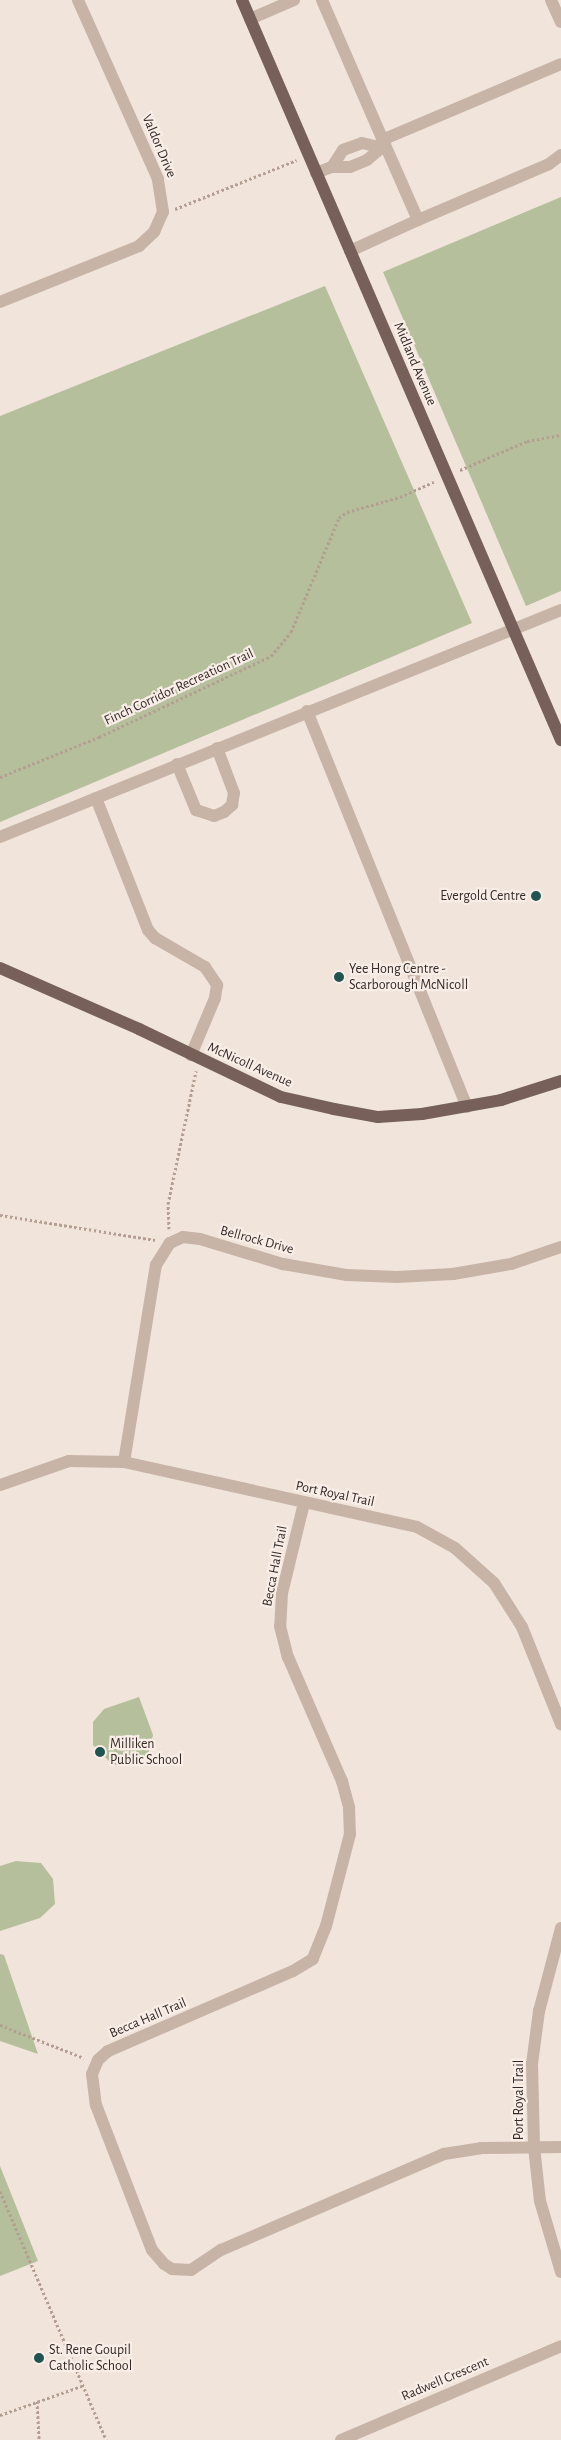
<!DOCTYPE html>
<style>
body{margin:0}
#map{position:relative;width:561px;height:2440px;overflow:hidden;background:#f0e4db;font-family:"Alegreya Sans",sans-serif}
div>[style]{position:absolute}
.green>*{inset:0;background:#b6bf9b}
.path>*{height:3px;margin-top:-1.5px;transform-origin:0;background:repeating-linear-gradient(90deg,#b49d91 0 2.5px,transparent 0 5px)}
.minor>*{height:12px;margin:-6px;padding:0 6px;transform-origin:6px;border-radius:6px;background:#c8b3a7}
.major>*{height:12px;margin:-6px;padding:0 6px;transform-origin:6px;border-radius:6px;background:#766059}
.dots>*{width:14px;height:14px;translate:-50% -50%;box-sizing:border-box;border:2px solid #f8eee7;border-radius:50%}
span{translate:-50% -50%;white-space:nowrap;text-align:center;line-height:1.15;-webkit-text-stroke:4.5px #f8eee7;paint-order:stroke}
.street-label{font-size:14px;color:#352a27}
.poi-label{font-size:14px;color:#352a27}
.right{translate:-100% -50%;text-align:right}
.left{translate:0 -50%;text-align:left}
</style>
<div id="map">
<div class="green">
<div style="clip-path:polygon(561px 197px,561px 591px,526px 606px,383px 272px)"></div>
<div style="clip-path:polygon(325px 286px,472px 623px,0 822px,0 416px)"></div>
<div style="clip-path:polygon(139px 1697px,153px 1735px,148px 1755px,137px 1765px,113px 1765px,93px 1745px,93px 1722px,104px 1709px)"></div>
<div style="clip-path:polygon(16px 1861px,41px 1863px,53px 1879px,55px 1904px,40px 1918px,0 1931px,0 1866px)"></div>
<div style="clip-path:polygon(0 1954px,4px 1955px,38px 2054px,0 2041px)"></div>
<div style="clip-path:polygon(0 2166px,38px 2261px,0 2276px)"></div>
</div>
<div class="path">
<div style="left:175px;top:209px;width:131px;rotate:-21.9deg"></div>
<div style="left:460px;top:470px;width:73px;rotate:-23.4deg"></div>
<div style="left:527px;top:441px;width:35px;rotate:-10deg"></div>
<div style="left:0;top:777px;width:107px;rotate:-22deg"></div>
<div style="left:99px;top:737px;width:190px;rotate:-25.2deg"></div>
<div style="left:271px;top:656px;width:31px;rotate:-50deg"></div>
<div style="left:291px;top:632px;width:124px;rotate:-67.2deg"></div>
<div style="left:339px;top:518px;width:10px;rotate:-37deg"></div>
<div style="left:347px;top:512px;width:55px;rotate:-15.8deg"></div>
<div style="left:400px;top:497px;width:37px;rotate:-24deg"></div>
<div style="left:0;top:1215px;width:157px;rotate:9.2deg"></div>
<div style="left:169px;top:1229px;width:25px;rotate:-92deg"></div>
<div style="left:168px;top:1204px;width:136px;rotate:-78.1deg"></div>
<div style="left:0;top:2025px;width:90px;rotate:21.4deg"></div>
<div style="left:0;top:2191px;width:271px;rotate:66.9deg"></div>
<div style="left:37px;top:2401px;width:39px;rotate:87deg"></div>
<div style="left:0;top:2415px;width:87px;rotate:-19.5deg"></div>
</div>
<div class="minor">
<div style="left:551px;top:0;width:24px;rotate:66deg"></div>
<div style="left:250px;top:19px;width:48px;rotate:-23.4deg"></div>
<div style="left:382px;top:140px;width:194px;rotate:-23deg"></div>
<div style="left:332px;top:167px;width:20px;rotate:-57deg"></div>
<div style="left:343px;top:150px;width:20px;rotate:-20deg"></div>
<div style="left:362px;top:143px;width:18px;rotate:13deg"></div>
<div style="left:316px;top:173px;width:17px;rotate:-21deg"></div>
<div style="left:332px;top:167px;width:18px"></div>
<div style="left:350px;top:167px;width:18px;rotate:-22deg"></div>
<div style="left:367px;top:160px;width:23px;rotate:-40deg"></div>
<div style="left:385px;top:145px;width:158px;rotate:-113.5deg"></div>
<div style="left:418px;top:220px;width:142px;rotate:-23.1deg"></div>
<div style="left:549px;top:164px;width:15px;rotate:-37deg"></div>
<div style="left:350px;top:251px;width:75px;rotate:-24.5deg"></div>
<div style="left:418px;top:220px;width:82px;rotate:-113.7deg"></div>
<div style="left:0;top:302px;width:150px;rotate:-21.9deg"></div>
<div style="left:139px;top:246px;width:21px;rotate:-43deg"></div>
<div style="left:154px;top:232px;width:22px;rotate:-66deg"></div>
<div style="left:163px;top:212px;width:33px;rotate:-99deg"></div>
<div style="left:158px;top:179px;width:196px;rotate:-114.1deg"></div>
<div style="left:307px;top:711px;width:427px;rotate:68deg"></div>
<div style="left:177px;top:764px;width:50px;rotate:67.6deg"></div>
<div style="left:196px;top:810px;width:19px;rotate:18deg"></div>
<div style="left:214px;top:816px;width:11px;rotate:-22deg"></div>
<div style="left:224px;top:812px;width:11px;rotate:-41deg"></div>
<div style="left:232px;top:805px;width:12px;rotate:-81deg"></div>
<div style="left:234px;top:793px;width:48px;rotate:-110.7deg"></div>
<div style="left:96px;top:798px;width:142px;rotate:68.5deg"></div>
<div style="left:148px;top:930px;width:11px;rotate:49deg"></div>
<div style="left:155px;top:938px;width:58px;rotate:30.1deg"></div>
<div style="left:205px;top:967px;width:22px;rotate:56deg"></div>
<div style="left:217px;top:985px;width:13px;rotate:99deg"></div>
<div style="left:215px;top:998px;width:62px;rotate:112.8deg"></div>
<div style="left:0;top:837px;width:605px;rotate:-22.03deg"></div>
<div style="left:124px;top:1462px;width:200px;rotate:-80.8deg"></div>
<div style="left:156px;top:1265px;width:26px;rotate:-58deg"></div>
<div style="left:170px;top:1243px;width:14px;rotate:-25deg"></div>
<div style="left:183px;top:1237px;width:17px;rotate:7deg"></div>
<div style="left:200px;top:1239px;width:87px;rotate:16.8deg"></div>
<div style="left:283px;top:1264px;width:65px;rotate:9.8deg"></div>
<div style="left:347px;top:1275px;width:50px;rotate:2.3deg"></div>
<div style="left:397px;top:1277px;width:56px;rotate:-3.1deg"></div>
<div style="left:453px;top:1274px;width:59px;rotate:-9.8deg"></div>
<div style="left:511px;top:1264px;width:53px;rotate:-18.8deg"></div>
<div style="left:0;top:1485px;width:73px;rotate:-19.2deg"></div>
<div style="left:69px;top:1461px;width:55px;rotate:1deg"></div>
<div style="left:124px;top:1462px;width:300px;rotate:12.5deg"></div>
<div style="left:417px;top:1527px;width:43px;rotate:28.9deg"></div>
<div style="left:455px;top:1548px;width:52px;rotate:41.9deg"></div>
<div style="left:494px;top:1583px;width:52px;rotate:57.5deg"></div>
<div style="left:522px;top:1627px;width:105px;rotate:68.1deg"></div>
<div style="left:304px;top:1503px;width:93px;rotate:103.7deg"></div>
<div style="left:282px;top:1593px;width:33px;rotate:93deg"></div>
<div style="left:280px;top:1626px;width:32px;rotate:76deg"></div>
<div style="left:288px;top:1657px;width:135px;rotate:66.5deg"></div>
<div style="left:342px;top:1781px;width:28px;rotate:75deg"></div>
<div style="left:349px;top:1808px;width:26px;rotate:88deg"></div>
<div style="left:350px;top:1834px;width:95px;rotate:104.6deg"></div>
<div style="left:326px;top:1926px;width:35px;rotate:112deg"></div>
<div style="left:313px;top:1959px;width:23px;rotate:149deg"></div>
<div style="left:293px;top:1971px;width:202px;rotate:156.6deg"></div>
<div style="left:108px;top:2051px;width:13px;rotate:138deg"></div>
<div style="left:98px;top:2060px;width:15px;rotate:113deg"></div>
<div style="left:92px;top:2074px;width:31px;rotate:83deg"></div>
<div style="left:96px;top:2105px;width:155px;rotate:68.9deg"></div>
<div style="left:152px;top:2250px;width:18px;rotate:49deg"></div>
<div style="left:164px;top:2264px;width:9px;rotate:32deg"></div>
<div style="left:172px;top:2269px;width:19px;rotate:3deg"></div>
<div style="left:191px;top:2270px;width:36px;rotate:-34deg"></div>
<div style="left:221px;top:2250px;width:243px;rotate:-23.3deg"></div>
<div style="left:444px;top:2154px;width:37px;rotate:-9deg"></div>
<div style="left:481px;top:2148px;width:80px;rotate:-0.7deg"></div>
<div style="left:561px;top:1928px;width:86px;rotate:104.8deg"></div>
<div style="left:539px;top:2011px;width:53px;rotate:97.5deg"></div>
<div style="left:532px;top:2064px;width:83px;rotate:88.6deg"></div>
<div style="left:534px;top:2147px;width:54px;rotate:83.7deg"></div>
<div style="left:540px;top:2201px;width:74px;rotate:73.5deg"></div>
<div style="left:341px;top:2440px;width:239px;rotate:-23.1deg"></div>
</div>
<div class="major">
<div style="left:242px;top:0;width:806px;rotate:66.68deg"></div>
<div style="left:0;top:968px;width:152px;rotate:23.7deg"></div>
<div style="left:139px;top:1029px;width:157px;rotate:25.6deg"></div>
<div style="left:281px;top:1097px;width:54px;rotate:12.8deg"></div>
<div style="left:334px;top:1109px;width:45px;rotate:10.3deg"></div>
<div style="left:378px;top:1117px;width:44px;rotate:-3.9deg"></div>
<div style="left:422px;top:1114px;width:80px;rotate:-10deg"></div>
<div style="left:501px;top:1100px;width:63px;rotate:-17.6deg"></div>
</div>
<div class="dots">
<div style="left:536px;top:896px;background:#1f5453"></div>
<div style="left:339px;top:977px;background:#1f5453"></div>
<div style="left:100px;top:1752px;background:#1f5453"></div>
<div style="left:39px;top:2358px;background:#1f5453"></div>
</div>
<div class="street-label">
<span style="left:159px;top:146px;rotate:67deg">Valdor Drive</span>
<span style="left:415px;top:364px;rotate:67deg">Midland Avenue</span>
<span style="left:179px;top:687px;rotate:-25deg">Finch Corridor Recreation Trail</span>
<span style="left:250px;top:1065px;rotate:24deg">McNicoll Avenue</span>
<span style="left:257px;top:1240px;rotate:15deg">Bellrock Drive</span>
<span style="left:335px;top:1494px;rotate:12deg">Port Royal Trail</span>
<span style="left:275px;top:1566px;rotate:-79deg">Becca Hall Trail</span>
<span style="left:148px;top:2018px;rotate:-23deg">Becca Hall Trail</span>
<span style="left:519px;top:2100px;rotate:-90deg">Port Royal Trail</span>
<span style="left:445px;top:2379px;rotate:-23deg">Radwell Crescent</span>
</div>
<div class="poi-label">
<span class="right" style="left:526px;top:896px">Evergold Centre</span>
<span class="left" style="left:349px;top:977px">Yee Hong Centre -<br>Scarborough McNicoll</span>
<span class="left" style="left:110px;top:1752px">Milliken<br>Public School</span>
<span class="left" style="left:49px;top:2358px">St. Rene Goupil<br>Catholic School</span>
</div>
</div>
